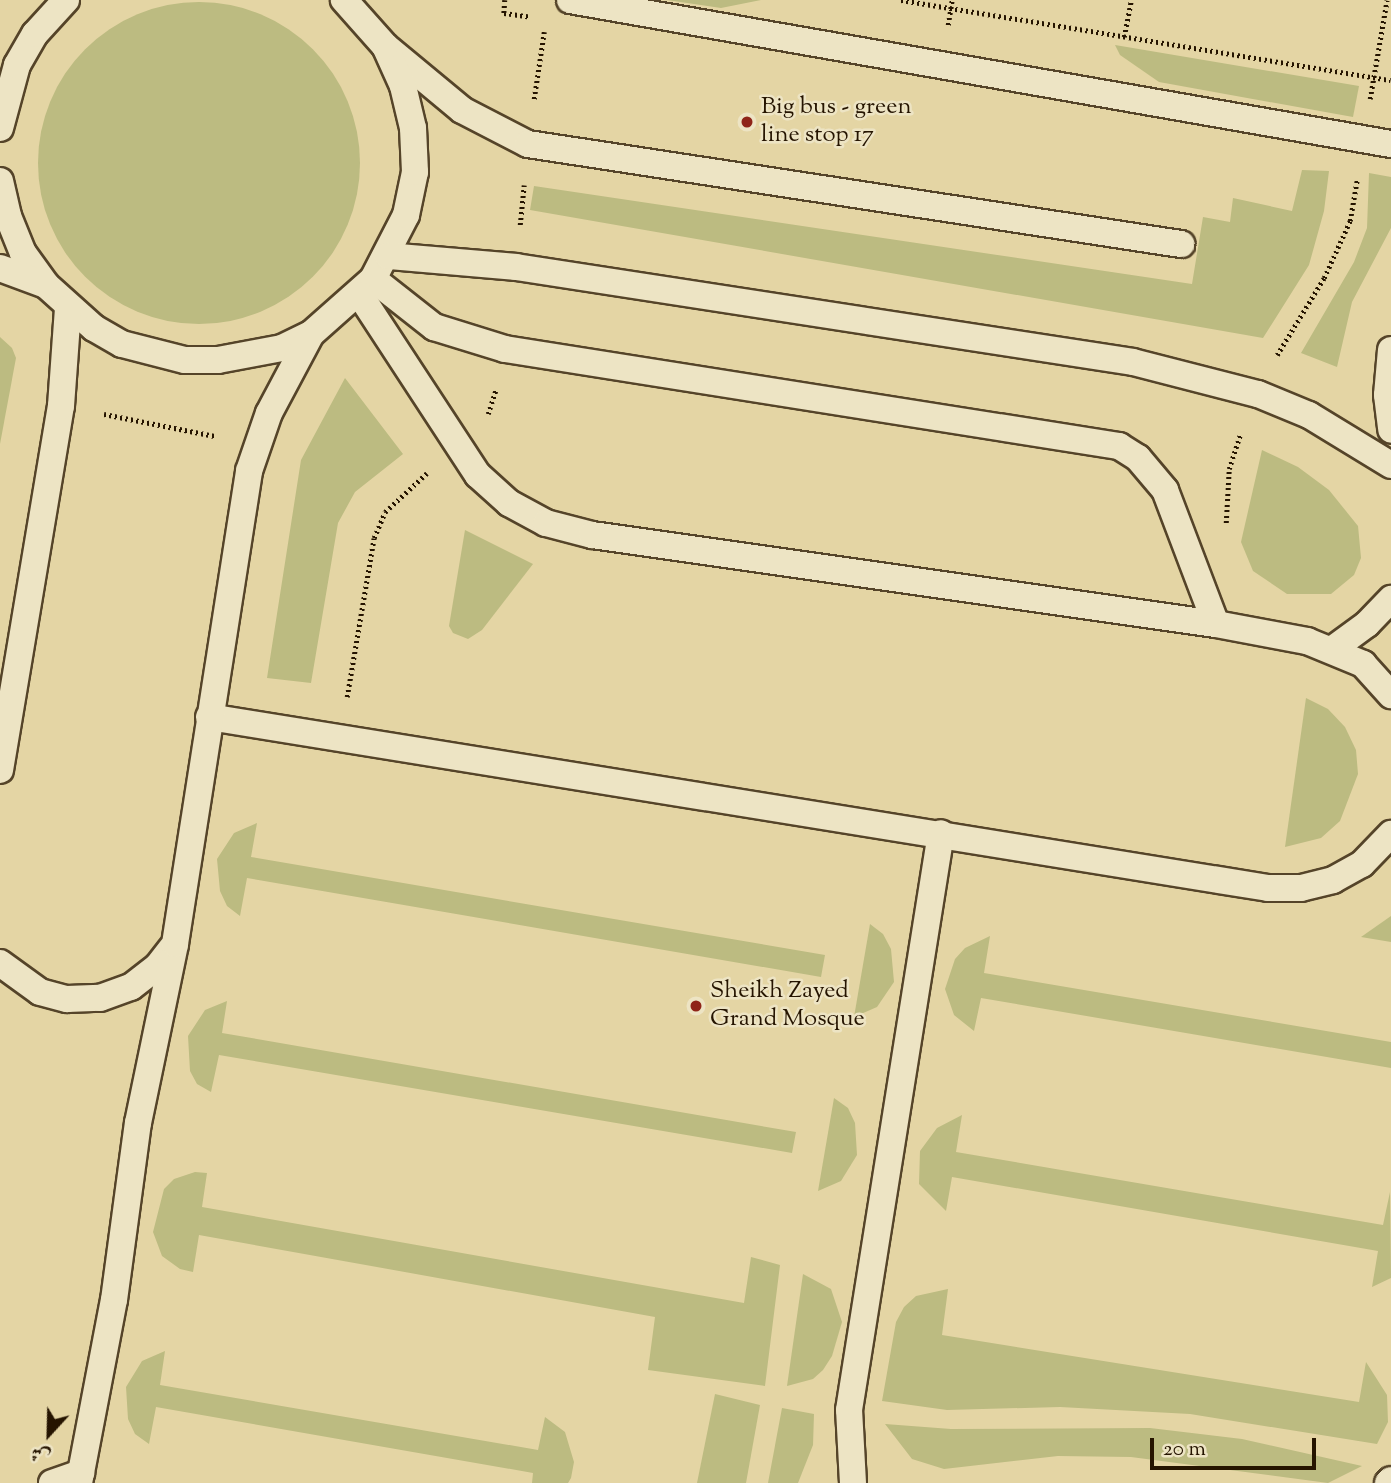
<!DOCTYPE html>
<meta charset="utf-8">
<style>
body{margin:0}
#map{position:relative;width:1391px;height:1483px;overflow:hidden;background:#e4d5a4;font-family:"Sorts Mill Goudy",Amiri,serif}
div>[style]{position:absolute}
.green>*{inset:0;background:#bcbb81}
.round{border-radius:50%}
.path>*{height:4.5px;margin-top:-2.25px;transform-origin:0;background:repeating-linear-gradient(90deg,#251400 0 2px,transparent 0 5.5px)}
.roads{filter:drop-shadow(2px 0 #554429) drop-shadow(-2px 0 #554429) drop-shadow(0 2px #554429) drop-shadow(0 -2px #554429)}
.lane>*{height:26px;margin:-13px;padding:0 13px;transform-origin:13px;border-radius:13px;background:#ede4c4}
.dots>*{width:19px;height:19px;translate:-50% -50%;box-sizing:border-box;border:4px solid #ede4c4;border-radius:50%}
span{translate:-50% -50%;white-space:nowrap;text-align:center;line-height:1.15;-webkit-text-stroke:5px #ede4c4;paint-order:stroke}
.poi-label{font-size:24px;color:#251400}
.left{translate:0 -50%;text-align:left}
.north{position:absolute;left:14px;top:1399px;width:70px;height:70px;-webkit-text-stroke:5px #ede4c4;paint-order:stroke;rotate:202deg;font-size:19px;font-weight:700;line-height:28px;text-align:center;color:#251400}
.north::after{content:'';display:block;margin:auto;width:24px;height:32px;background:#251400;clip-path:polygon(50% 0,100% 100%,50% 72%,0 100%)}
.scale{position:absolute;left:1150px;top:1438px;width:166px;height:32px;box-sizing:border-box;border:4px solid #251400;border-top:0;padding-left:9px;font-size:21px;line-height:24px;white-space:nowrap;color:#251400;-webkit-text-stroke:5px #ede4c4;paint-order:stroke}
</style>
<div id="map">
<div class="green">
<div style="clip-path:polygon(667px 0,761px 0,721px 8px)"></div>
<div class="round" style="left:38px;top:2px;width:322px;height:322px"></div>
<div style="clip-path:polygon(1115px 45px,1359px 86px,1353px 117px,1159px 82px,1120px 55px)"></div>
<div style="clip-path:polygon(1302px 170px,1329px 171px,1324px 211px,1309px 265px,1263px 338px,530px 210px,534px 186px,1192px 284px,1203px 217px,1230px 222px,1233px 198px,1292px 211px)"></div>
<div style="clip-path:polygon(1369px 173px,1391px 177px,1391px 228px,1352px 302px,1337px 367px,1301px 353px,1354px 262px,1367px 228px)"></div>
<div style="clip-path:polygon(0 337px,12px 348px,16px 358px,0 444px)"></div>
<div style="clip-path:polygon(345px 378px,403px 454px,355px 492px,338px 523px,311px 683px,267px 678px,301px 460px)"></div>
<div style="clip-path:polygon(1262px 450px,1298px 467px,1329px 490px,1358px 526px,1361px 558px,1354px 575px,1331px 594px,1287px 594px,1253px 571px,1241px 542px)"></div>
<div style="clip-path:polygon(465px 530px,533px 564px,482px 630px,468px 639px,453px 633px,449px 626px)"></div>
<div style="clip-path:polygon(1306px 698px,1328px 709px,1345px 727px,1356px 750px,1358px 774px,1340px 821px,1321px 838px,1285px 847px)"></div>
<div style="clip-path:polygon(257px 823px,251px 857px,825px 955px,821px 977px,247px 878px,240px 916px,227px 906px,220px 891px,217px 859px,234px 833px)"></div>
<div style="clip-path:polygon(1391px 916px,1391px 942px,1361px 937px)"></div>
<div style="clip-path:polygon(870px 924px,883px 934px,891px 949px,894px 982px,877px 1007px,854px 1017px)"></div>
<div style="clip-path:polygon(990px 936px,984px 973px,1391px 1042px,1391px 1068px,981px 998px,974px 1031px,954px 1015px,945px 989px,955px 959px,965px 948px)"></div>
<div style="clip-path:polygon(227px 1001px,222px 1033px,796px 1132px,792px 1153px,219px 1055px,211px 1092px,197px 1084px,190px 1071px,188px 1036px,205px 1010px)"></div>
<div style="clip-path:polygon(834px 1098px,848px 1108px,855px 1123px,857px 1155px,841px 1181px,818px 1191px)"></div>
<div style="clip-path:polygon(962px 1115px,956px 1152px,1383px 1225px,1390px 1192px,1391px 1278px,1372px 1287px,1378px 1251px,952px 1177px,946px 1211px,919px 1184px,920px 1151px,937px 1128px)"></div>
<div style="clip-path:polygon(195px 1172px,207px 1173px,202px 1207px,744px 1303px,751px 1257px,780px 1265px,765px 1386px,648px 1370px,655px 1317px,199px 1235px,193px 1272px,180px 1269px,162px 1256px,153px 1232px,164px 1189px,174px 1179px)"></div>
<div style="clip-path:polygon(803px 1274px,831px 1289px,842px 1322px,832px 1356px,823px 1370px,813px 1379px,787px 1386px)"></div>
<div style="clip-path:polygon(948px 1289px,942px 1335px,1359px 1402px,1366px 1362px,1387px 1395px,1388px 1422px,1377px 1444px,1190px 1414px,1060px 1407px,947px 1410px,882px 1401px,896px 1322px,904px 1307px,916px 1296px)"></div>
<div style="clip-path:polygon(165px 1351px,160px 1385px,538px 1450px,545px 1417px,565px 1432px,574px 1462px,571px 1478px,568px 1483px,532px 1483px,533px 1473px,156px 1407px,149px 1444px,135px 1434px,128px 1419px,126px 1387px,142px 1361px)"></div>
<div style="clip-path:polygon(715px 1394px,760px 1405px,746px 1483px,697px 1483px)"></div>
<div style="clip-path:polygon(782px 1408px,814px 1414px,813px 1445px,798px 1483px,768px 1483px)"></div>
<div style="clip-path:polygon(885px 1424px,951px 1429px,1150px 1428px,1242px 1439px,1362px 1466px,1328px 1483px,1131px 1457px,1058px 1456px,944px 1469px,912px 1459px)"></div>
</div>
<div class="path">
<div style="left:505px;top:0;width:13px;rotate:94deg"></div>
<div style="left:504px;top:13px;width:27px;rotate:8deg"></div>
<div style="left:901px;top:0;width:496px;rotate:9.3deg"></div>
<div style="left:948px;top:25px;width:25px;rotate:-81deg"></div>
<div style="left:1124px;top:37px;width:38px;rotate:-79deg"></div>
<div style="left:534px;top:99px;width:68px;rotate:-81.5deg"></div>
<div style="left:1370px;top:99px;width:100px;rotate:-80.3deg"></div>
<div style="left:520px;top:225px;width:40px;rotate:-84.3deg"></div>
<div style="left:1277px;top:355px;width:90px;rotate:-58.6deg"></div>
<div style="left:1324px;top:278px;width:63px;rotate:-65.5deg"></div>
<div style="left:1350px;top:221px;width:42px;rotate:-80.3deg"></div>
<div style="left:104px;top:414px;width:113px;rotate:11.2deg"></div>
<div style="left:488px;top:414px;width:26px;rotate:-72deg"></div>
<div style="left:1226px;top:523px;width:54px;rotate:-86.8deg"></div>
<div style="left:1229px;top:469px;width:38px;rotate:-72deg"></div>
<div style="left:347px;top:697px;width:161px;rotate:-80.4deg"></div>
<div style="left:374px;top:538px;width:28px;rotate:-67deg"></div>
<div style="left:385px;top:512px;width:57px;rotate:-42.9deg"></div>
</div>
<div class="roads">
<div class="lane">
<div style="left:570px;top:0;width:834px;rotate:9.95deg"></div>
<div style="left:385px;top:46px;width:100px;rotate:39.7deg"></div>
<div style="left:462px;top:110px;width:74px;rotate:27.3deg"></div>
<div style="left:528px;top:144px;width:661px;rotate:8.71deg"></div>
<div style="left:0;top:128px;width:65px;rotate:-74.9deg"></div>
<div style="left:17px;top:65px;width:36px;rotate:-60deg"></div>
<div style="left:35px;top:34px;width:46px;rotate:-47.6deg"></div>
<div style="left:0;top:181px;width:36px;rotate:77deg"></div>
<div style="left:8px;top:216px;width:40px;rotate:68deg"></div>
<div style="left:23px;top:253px;width:39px;rotate:54deg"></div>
<div style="left:46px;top:285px;width:64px;rotate:41.9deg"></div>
<div style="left:94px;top:328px;width:32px;rotate:30deg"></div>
<div style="left:122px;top:344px;width:65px;rotate:14.3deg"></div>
<div style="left:185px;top:360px;width:33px"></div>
<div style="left:218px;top:360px;width:65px;rotate:-10.6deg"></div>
<div style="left:282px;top:348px;width:32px;rotate:-26deg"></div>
<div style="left:311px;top:334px;width:83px;rotate:-41.6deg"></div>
<div style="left:373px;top:279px;width:72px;rotate:-62.7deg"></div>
<div style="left:406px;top:215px;width:44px;rotate:-78.2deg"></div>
<div style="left:415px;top:172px;width:44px;rotate:-92.6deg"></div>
<div style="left:413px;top:128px;width:43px;rotate:-103.4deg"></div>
<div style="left:403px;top:86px;width:44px;rotate:-114.2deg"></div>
<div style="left:385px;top:46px;width:62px;rotate:-131.7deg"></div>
<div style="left:388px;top:256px;width:128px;rotate:4.9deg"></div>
<div style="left:516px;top:267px;width:624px;rotate:8.75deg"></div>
<div style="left:1133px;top:362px;width:129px;rotate:14.4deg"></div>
<div style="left:1258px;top:394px;width:55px;rotate:22.4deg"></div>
<div style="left:1309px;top:415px;width:96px;rotate:31.4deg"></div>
<div style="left:0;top:268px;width:49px;rotate:20.3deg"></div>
<div style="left:373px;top:279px;width:78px;rotate:38.2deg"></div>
<div style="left:434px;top:327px;width:74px;rotate:17.2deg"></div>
<div style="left:505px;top:349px;width:622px;rotate:8.98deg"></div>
<div style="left:1119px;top:446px;width:22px;rotate:32deg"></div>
<div style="left:1138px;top:458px;width:42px;rotate:49.8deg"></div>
<div style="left:1165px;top:490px;width:143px;rotate:69.2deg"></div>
<div style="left:360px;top:295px;width:215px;rotate:56.8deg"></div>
<div style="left:478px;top:475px;width:42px;rotate:42.1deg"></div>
<div style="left:509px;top:503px;width:42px;rotate:28.4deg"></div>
<div style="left:546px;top:523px;width:48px;rotate:14.6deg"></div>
<div style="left:592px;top:535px;width:630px;rotate:8.12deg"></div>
<div style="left:1216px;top:624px;width:93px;rotate:10.6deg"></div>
<div style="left:1307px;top:641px;width:61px;rotate:22.3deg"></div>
<div style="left:1363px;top:664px;width:42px;rotate:47.9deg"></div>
<div style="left:1391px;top:350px;width:45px;rotate:95.1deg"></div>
<div style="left:1387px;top:395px;width:35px;rotate:83deg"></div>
<div style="left:1333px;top:649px;width:42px;rotate:-36.3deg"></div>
<div style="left:1367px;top:624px;width:35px;rotate:-46deg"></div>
<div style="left:209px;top:717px;width:1073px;rotate:9.17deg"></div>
<div style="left:1268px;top:888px;width:33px"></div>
<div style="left:1301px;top:888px;width:33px;rotate:-14deg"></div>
<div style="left:1333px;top:880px;width:33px;rotate:-29deg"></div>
<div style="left:1362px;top:864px;width:42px;rotate:-46deg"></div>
<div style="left:0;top:770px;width:369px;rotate:-80.5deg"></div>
<div style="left:61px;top:406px;width:98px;rotate:-85.9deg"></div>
<div style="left:0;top:963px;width:49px;rotate:35.9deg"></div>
<div style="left:40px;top:992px;width:28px;rotate:15deg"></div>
<div style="left:67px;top:999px;width:33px;rotate:-2deg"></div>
<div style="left:100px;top:998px;width:33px;rotate:-20deg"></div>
<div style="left:131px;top:987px;width:33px;rotate:-38deg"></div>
<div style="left:157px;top:967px;width:24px;rotate:-52deg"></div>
<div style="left:52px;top:1483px;width:31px;rotate:-19deg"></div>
<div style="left:79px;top:1483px;width:186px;rotate:-79.2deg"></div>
<div style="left:114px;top:1300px;width:179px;rotate:-82.3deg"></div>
<div style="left:138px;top:1123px;width:183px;rotate:-78.3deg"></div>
<div style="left:175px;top:944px;width:479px;rotate:-81.1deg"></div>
<div style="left:249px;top:471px;width:61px;rotate:-71deg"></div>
<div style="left:269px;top:413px;width:89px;rotate:-62deg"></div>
<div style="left:853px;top:1483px;width:73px;rotate:-93.1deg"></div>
<div style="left:849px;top:1410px;width:584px;rotate:-80.94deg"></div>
<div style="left:1388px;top:1483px;width:4px;rotate:-45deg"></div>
</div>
</div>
<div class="dots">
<div style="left:747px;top:122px;background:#8f2418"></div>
<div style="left:696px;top:1006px;background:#8f2418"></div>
</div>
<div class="poi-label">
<span class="left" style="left:761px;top:122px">Big bus - green<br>line stop 17</span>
<span class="left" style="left:710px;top:1006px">Sheikh Zayed<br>Grand Mosque</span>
</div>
<div class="north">ش</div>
<div class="scale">20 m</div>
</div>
